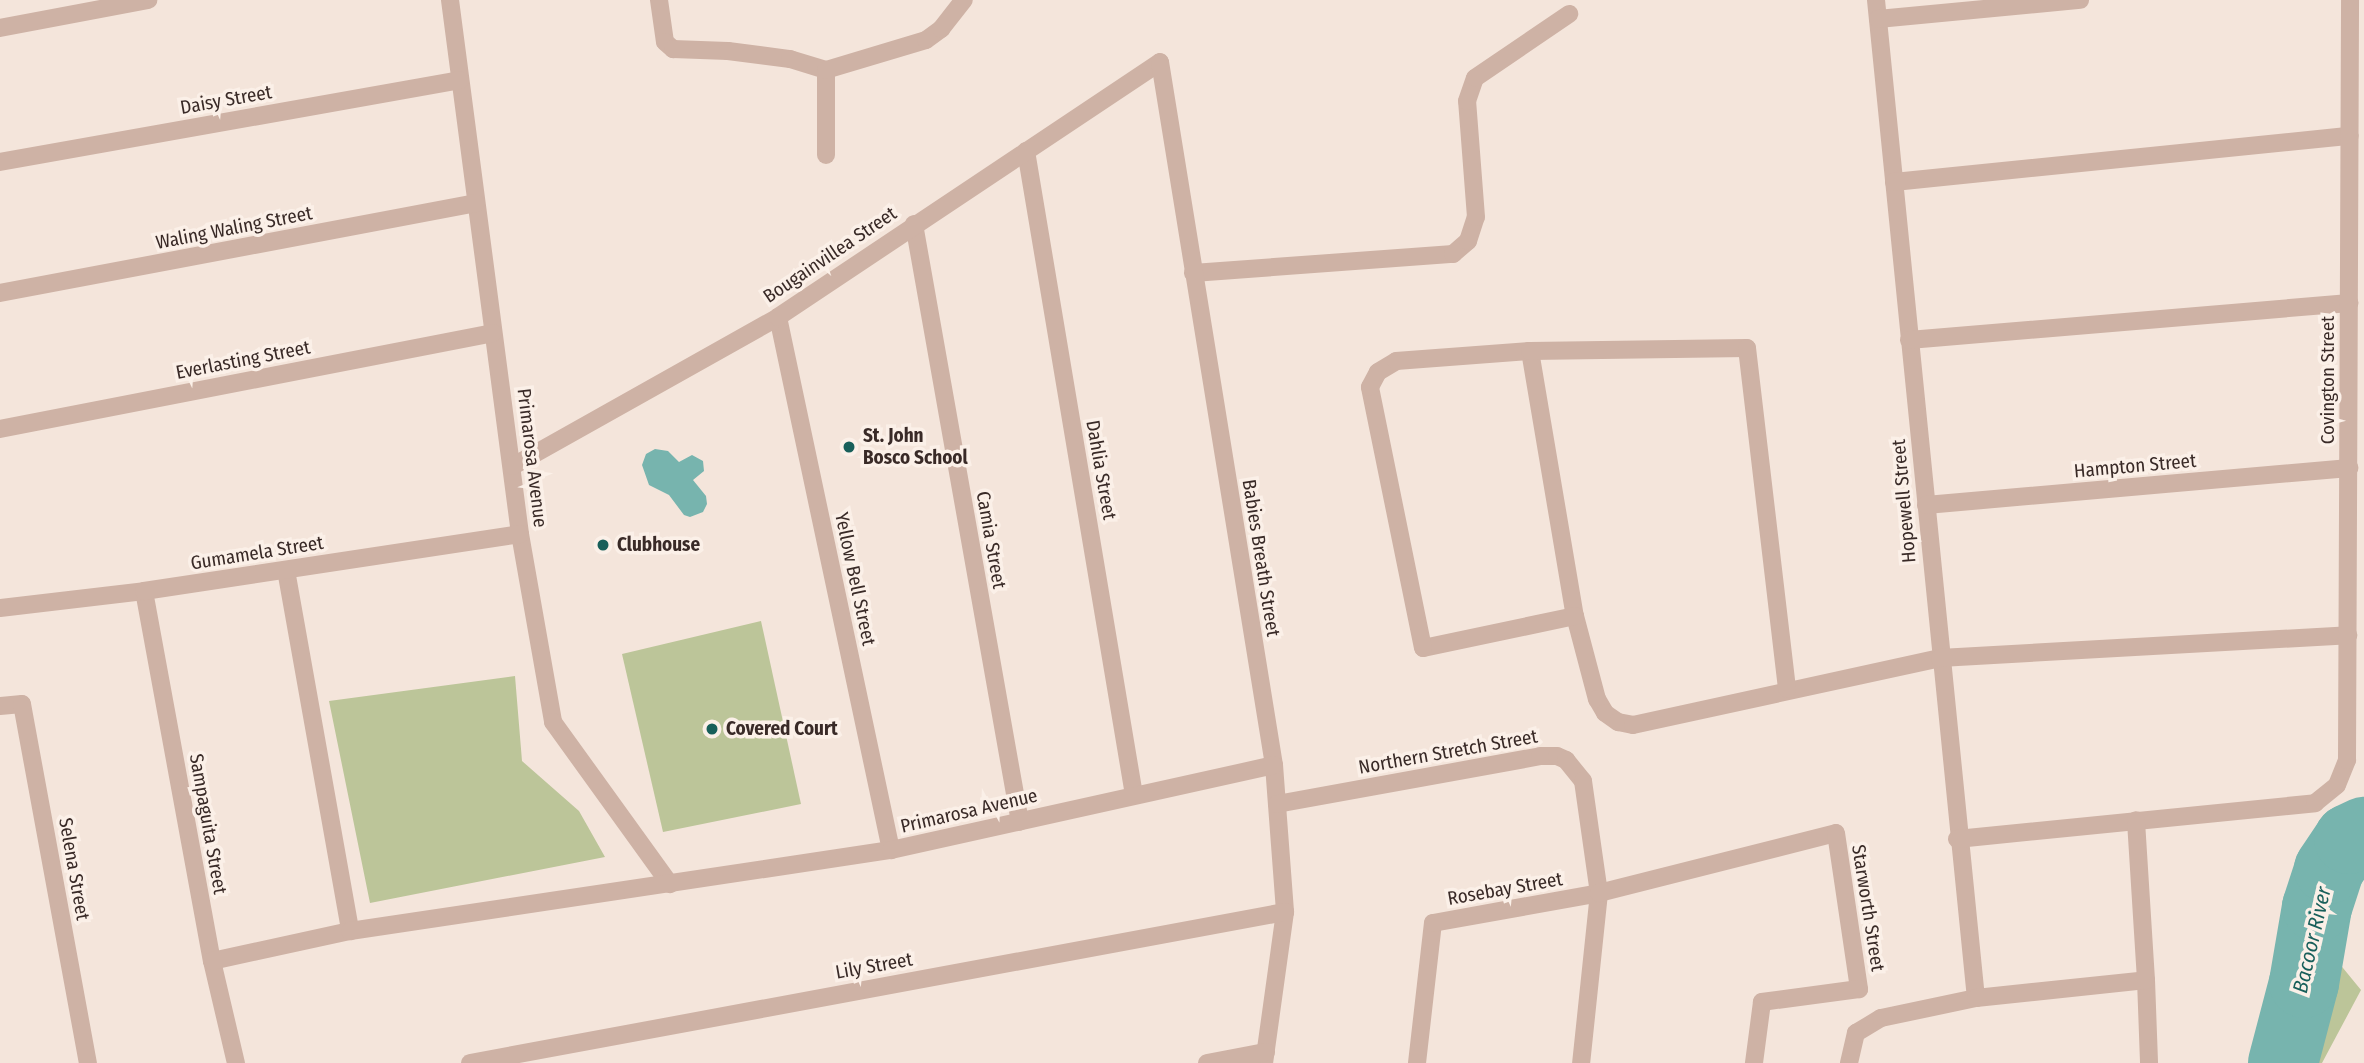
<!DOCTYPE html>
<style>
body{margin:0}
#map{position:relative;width:2364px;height:1063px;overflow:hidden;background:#f4e5db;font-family:"Fira Sans Condensed",sans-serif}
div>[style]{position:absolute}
.green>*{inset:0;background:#bcc599}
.water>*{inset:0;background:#77b4ae}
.river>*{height:70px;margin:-35px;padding:0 35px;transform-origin:35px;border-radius:35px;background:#77b4ae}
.minor>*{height:18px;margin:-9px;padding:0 9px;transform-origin:9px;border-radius:9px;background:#ceb2a5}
.dots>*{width:19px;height:19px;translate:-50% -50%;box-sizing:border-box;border:4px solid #fbf0e8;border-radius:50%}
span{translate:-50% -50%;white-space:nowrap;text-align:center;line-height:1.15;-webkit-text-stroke:7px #fbf0e8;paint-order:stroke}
.street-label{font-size:19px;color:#392a27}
.poi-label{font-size:19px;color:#392a27;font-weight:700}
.left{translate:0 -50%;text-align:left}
.water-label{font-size:21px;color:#185f5a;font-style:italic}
</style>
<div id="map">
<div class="green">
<div style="clip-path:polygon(761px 621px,801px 804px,663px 832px,622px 654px)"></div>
<div style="clip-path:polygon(515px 676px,522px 761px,579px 811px,605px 857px,370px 903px,329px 701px)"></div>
<div style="clip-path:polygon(2364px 818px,2364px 871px,2340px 897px,2325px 946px,2361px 990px,2322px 1063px,2254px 1063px,2301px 896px,2332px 845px)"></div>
</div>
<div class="water">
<div style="clip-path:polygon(655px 449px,668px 451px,679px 462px,692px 455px,703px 461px,704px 471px,693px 480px,706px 496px,707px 504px,703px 512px,690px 517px,684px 515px,669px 495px,649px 485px,642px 465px,646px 454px)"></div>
</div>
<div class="river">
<div style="left:2283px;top:1063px;width:83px;rotate:-75.3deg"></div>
<div style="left:2304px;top:983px;width:77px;rotate:-80.3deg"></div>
<div style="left:2317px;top:907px;width:40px;rotate:-72deg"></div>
<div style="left:2329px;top:869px;width:36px;rotate:-56deg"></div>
<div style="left:2349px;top:839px;width:17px;rotate:-25deg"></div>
</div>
<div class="minor">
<div style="left:450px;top:0;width:539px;rotate:82.53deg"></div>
<div style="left:520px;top:534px;width:191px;rotate:80deg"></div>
<div style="left:553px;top:722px;width:200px;rotate:54.2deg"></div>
<div style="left:659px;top:0;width:42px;rotate:81.9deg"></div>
<div style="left:665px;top:42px;width:11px;rotate:41deg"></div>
<div style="left:673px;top:49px;width:55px;rotate:2.1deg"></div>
<div style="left:728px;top:51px;width:63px;rotate:7.4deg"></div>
<div style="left:790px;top:59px;width:38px;rotate:17deg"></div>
<div style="left:1876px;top:0;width:1003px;rotate:84.28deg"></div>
<div style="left:1878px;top:19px;width:203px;rotate:-5.4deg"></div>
<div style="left:0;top:28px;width:151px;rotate:-10.7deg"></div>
<div style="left:1026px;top:151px;width:653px;rotate:80.48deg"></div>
<div style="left:826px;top:155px;width:85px;rotate:-90deg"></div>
<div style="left:826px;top:70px;width:104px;rotate:-16.7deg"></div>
<div style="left:926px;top:40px;width:19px;rotate:-36deg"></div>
<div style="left:941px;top:29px;width:37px;rotate:-52deg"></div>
<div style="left:0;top:162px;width:467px;rotate:-10.1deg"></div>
<div style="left:1894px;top:182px;width:458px;rotate:-5.8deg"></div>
<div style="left:914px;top:224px;width:607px;rotate:79.95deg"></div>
<div style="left:1193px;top:273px;width:261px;rotate:-4.2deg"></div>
<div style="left:1453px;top:254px;width:20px;rotate:-41deg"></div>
<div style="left:1468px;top:241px;width:25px;rotate:-72deg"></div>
<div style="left:1476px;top:217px;width:116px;rotate:-94.4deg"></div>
<div style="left:1467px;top:101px;width:24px;rotate:-71deg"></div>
<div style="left:1475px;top:78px;width:114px;rotate:-34.2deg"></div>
<div style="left:0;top:293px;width:484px;rotate:-10.7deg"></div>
<div style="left:778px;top:317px;width:545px;rotate:78.03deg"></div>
<div style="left:1909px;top:340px;width:442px;rotate:-4.8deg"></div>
<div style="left:1530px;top:351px;width:269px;rotate:80.4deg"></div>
<div style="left:1575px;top:616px;width:86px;rotate:75.2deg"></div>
<div style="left:1597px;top:699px;width:16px;rotate:60deg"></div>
<div style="left:1605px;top:713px;width:16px;rotate:35deg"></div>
<div style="left:1618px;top:722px;width:15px;rotate:11deg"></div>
<div style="left:1633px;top:725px;width:314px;rotate:-12.3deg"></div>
<div style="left:1940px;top:658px;width:409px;rotate:-3.2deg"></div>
<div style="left:0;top:429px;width:502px;rotate:-11.02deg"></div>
<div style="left:513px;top:466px;width:304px;rotate:-29.3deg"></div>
<div style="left:778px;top:317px;width:459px;rotate:-33.7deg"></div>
<div style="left:1160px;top:62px;width:712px;rotate:80.79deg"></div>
<div style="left:1274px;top:765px;width:147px;rotate:85.7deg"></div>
<div style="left:1285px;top:912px;width:152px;rotate:97.9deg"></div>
<div style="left:1926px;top:505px;width:425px;rotate:-5deg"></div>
<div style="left:286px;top:570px;width:367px;rotate:79.9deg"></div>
<div style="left:144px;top:591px;width:376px;rotate:79.6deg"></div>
<div style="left:212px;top:961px;width:105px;rotate:76.8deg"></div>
<div style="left:0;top:608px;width:145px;rotate:-6.7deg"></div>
<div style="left:144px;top:591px;width:380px;rotate:-8.6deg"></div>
<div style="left:1575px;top:616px;width:155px;rotate:168.1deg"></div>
<div style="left:1423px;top:648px;width:266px;rotate:-101.5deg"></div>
<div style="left:1370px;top:387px;width:17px;rotate:-62deg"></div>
<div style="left:1378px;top:372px;width:21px;rotate:-31deg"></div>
<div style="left:1396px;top:361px;width:134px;rotate:-4.3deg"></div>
<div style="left:1530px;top:351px;width:217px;rotate:-0.8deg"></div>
<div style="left:1747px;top:348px;width:343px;rotate:83.3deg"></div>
<div style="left:0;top:706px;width:22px;rotate:-5deg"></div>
<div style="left:22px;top:704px;width:365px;rotate:79.6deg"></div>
<div style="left:1277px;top:804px;width:267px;rotate:-10.3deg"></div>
<div style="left:1540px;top:756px;width:17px"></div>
<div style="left:1557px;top:756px;width:10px;rotate:24deg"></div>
<div style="left:1566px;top:760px;width:27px;rotate:51deg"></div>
<div style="left:1583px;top:781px;width:113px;rotate:81.9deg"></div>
<div style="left:1599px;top:893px;width:171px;rotate:96deg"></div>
<div style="left:1957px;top:839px;width:360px;rotate:-5.7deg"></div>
<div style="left:2315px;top:803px;width:28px;rotate:-39deg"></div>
<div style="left:2337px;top:785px;width:27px;rotate:-68deg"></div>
<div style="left:2347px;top:760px;width:760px;rotate:-89.77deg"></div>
<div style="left:212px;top:961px;width:141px;rotate:-12.3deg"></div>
<div style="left:350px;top:931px;width:547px;rotate:-8.52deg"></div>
<div style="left:891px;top:850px;width:392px;rotate:-12.5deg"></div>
<div style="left:2146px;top:980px;width:83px;rotate:87.9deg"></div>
<div style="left:470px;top:1063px;width:829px;rotate:-10.5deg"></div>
<div style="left:1207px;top:1063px;width:60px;rotate:-10.6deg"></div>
<div style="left:1417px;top:1063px;width:141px;rotate:-83.5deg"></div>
<div style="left:1433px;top:923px;width:169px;rotate:-10.2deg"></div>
<div style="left:1599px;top:893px;width:244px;rotate:-14.2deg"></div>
<div style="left:1836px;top:833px;width:158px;rotate:81.6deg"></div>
<div style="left:1859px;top:989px;width:98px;rotate:172.4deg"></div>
<div style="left:1762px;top:1002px;width:62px;rotate:97.5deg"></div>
<div style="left:1849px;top:1063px;width:31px;rotate:-77deg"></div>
<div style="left:1856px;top:1033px;width:29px;rotate:-31deg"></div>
<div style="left:1881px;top:1018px;width:97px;rotate:-11.9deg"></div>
<div style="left:1976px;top:998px;width:171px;rotate:-6deg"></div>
<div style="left:2146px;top:980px;width:160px;rotate:-93.6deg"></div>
</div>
<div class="dots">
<div style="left:849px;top:447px;background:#185f5a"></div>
<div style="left:603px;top:545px;background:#185f5a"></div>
<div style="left:712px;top:729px;background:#185f5a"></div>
</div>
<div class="street-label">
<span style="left:226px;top:100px;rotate:-10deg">Daisy Street</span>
<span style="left:234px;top:228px;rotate:-11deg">Waling Waling Street</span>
<span style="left:830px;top:255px;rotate:-34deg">Bougainvillea Street</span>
<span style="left:243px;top:360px;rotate:-11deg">Everlasting Street</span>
<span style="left:2328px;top:380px;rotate:-90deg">Covington Street</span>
<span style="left:532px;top:458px;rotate:83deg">Primarosa Avenue</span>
<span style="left:2135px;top:466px;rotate:-5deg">Hampton Street</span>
<span style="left:1101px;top:470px;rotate:80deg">Dahlia Street</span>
<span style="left:1904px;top:501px;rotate:-95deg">Hopewell Street</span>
<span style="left:991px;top:540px;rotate:80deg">Camia Street</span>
<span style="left:257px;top:553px;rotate:-9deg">Gumamela Street</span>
<span style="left:1261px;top:558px;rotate:81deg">Babies Breath Street</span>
<span style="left:855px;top:579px;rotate:78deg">Yellow Bell Street</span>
<span style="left:1448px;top:752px;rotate:-10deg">Northern Stretch Street</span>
<span style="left:969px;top:811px;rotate:-13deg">Primarosa Avenue</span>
<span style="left:208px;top:824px;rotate:80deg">Sampaguita Street</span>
<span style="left:74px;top:869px;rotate:80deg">Selena Street</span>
<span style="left:1505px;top:889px;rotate:-10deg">Rosebay Street</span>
<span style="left:1868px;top:908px;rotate:81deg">Starworth Street</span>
<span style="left:874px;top:966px;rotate:-10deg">Lily Street</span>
</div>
<div class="poi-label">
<span class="left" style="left:863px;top:447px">St. John<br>Bosco School</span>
<span class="left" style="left:617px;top:545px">Clubhouse</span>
<span class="left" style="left:726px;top:729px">Covered Court</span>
</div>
<div class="water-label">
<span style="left:2312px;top:940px;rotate:-77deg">Bacoor River</span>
</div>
</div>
